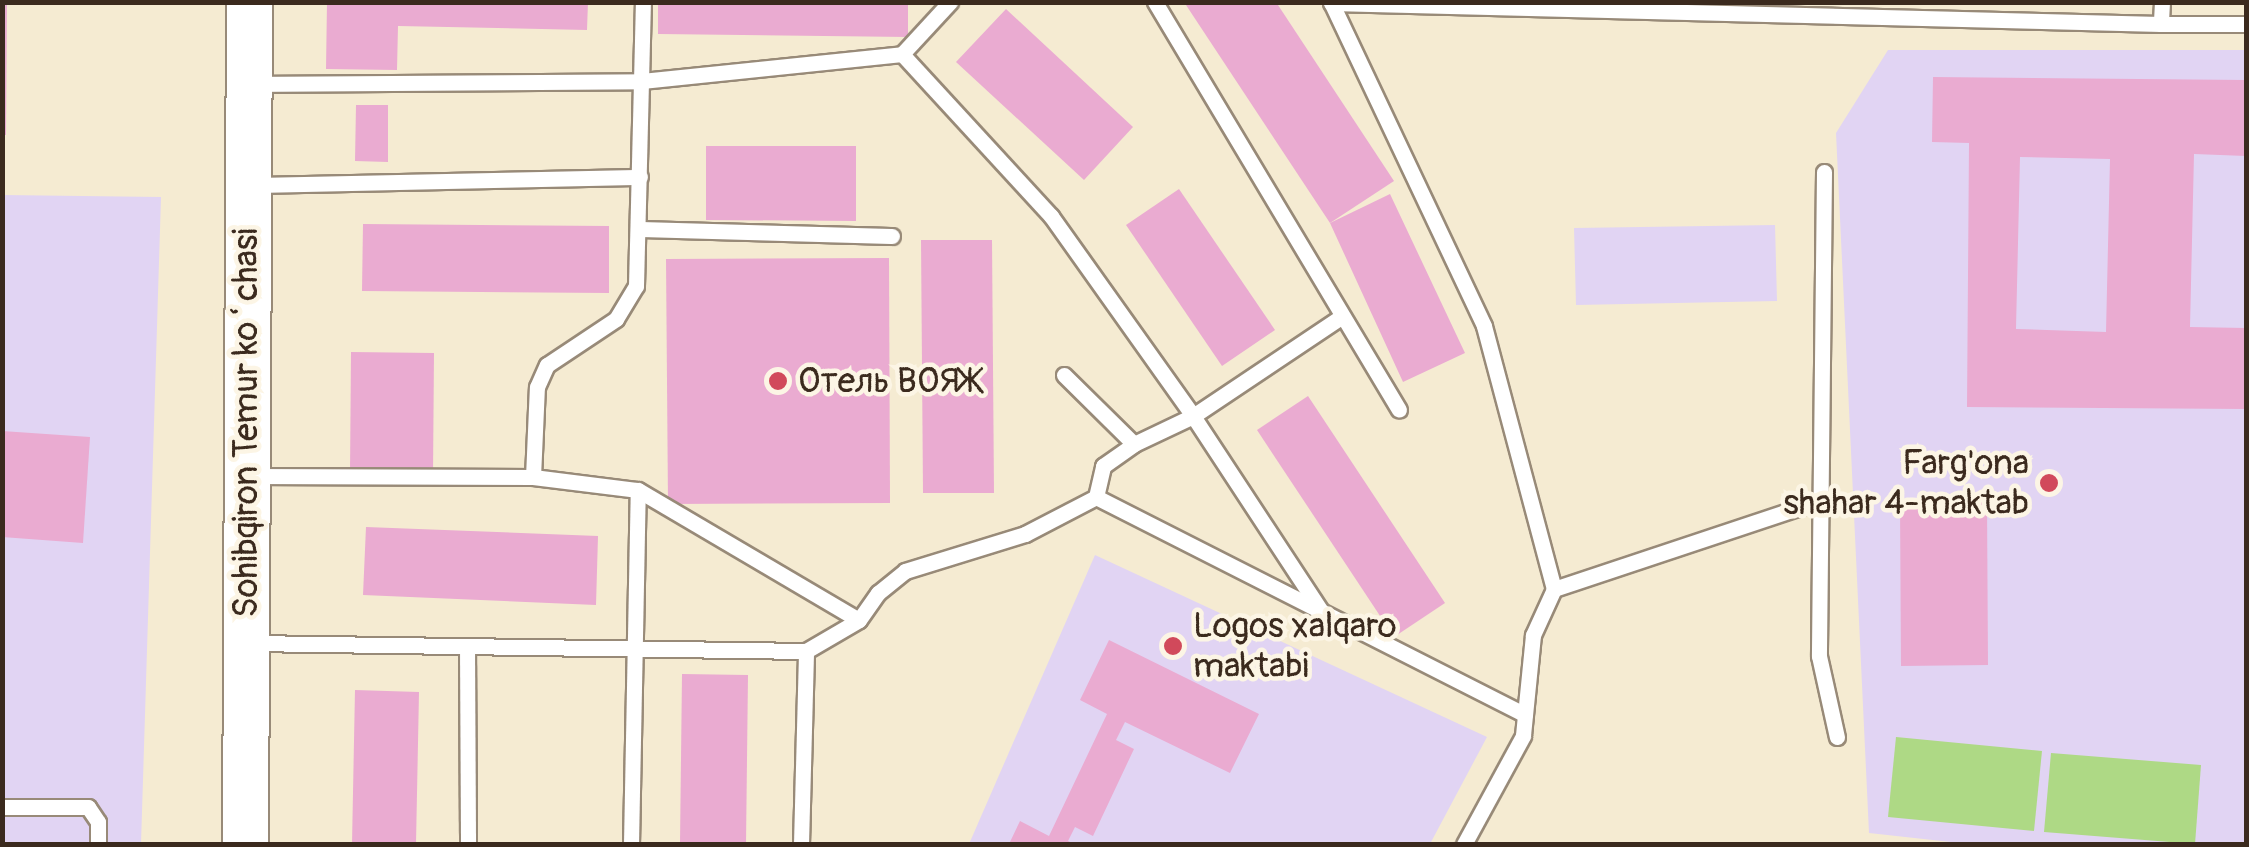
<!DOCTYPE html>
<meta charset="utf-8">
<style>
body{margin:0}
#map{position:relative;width:2249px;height:847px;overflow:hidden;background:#f5ebd2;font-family:Pangolin,sans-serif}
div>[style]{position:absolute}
.built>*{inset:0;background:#e1d4f3}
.green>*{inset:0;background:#aed985}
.building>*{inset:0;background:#eaabd1}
.roads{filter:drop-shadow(2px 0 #988a78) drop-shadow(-2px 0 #988a78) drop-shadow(0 2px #988a78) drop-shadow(0 -2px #988a78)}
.service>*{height:15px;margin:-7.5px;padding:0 7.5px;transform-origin:7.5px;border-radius:7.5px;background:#fff}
.secondary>*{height:45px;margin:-22.5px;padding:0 22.5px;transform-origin:22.5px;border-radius:22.5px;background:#fff}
.dots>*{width:28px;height:28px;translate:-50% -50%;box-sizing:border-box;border:5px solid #fcf5e5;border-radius:50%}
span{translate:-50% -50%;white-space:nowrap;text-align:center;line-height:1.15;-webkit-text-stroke:9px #fcf5e5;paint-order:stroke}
.poi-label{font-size:35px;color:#3b2a1e}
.left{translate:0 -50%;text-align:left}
.right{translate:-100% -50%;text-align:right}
.street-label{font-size:35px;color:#3b2a1e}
.frame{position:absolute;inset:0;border:5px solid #3b2a1e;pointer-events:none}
</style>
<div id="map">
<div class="built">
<div style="clip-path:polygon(1888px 50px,2246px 50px,2246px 844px,1969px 844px,1869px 833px,1836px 133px)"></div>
<div style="clip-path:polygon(3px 195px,161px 197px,141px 844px,3px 844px)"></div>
<div style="clip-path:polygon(1775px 225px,1777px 301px,1576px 305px,1574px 228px)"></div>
<div style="clip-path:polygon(1095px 555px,1487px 737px,1430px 844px,969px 844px)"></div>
</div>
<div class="green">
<div style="clip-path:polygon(1896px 737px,2042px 751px,2034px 831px,1888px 817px)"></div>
<div style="clip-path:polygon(2051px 753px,2201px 765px,2195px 844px,2044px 832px)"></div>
</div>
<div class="building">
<div style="clip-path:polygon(2px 2px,7px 2px,6px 135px,2px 135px)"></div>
<div style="clip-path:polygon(327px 2px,588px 2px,587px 30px,398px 26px,397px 70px,326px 69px)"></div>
<div style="clip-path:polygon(658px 2px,908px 2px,908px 37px,658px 34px)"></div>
<div style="clip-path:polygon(1184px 2px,1276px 2px,1394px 181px,1330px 223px)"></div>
<div style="clip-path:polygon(1006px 9px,1133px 127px,1084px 180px,956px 62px)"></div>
<div style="clip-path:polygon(evenodd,1933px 77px,2246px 80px,2246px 156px,2194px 154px,2190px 327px,2246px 328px,2246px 409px,1967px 407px,1969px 143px,1932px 142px,1933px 77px,2020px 157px,2110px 159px,2106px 332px,2016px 329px,2020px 157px)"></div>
<div style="clip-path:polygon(356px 105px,388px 105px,388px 162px,355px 161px)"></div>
<div style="clip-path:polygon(706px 146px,856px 146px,856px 221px,706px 220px)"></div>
<div style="clip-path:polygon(1179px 189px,1275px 330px,1222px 366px,1126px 225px)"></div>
<div style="clip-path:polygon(1390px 194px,1465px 353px,1403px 382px,1330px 223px)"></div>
<div style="clip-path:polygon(363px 224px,609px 226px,609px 293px,362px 291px)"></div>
<div style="clip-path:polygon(921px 240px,992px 240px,994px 493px,923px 493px)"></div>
<div style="clip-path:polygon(889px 258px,890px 503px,668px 504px,666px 259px)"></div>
<div style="clip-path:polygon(351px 352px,434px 353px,433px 474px,350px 473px)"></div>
<div style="clip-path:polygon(1308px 396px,1445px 603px,1394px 637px,1257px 430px)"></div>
<div style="clip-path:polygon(2px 431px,90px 437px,83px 543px,2px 537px)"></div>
<div style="clip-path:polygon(1900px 502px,1987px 502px,1988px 665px,1901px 666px)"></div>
<div style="clip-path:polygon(366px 527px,598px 536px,596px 605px,363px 595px)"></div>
<div style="clip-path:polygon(1109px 640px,1259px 714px,1230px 773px,1125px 722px,1116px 740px,1134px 749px,1093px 836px,1075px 827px,1068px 841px,1075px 844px,1009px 844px,1020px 821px,1049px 836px,1107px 714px,1080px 700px)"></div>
<div style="clip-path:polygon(682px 674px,748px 675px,746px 844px,680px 844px)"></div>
<div style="clip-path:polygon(355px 690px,419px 692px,416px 844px,352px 844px)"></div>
</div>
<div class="roads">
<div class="service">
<div style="left:1155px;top:2px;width:475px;rotate:59.1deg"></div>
<div style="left:1331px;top:2px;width:358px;rotate:64.7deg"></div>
<div style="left:1484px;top:326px;width:272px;rotate:75.1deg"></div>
<div style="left:1554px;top:589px;width:51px;rotate:114.5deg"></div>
<div style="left:1533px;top:635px;width:101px;rotate:95.7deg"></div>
<div style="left:1523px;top:736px;width:123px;rotate:118.6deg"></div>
<div style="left:2162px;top:2px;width:22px;rotate:93deg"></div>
<div style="left:2161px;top:24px;width:85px"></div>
<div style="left:1331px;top:3px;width:830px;rotate:1.45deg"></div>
<div style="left:902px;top:54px;width:220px;rotate:47.4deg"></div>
<div style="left:1051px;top:216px;width:245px;rotate:54.6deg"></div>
<div style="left:1193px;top:416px;width:237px;rotate:56.7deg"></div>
<div style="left:252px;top:84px;width:390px;rotate:-0.4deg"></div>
<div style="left:642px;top:81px;width:261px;rotate:-5.9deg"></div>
<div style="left:902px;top:54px;width:71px;rotate:-47.3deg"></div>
<div style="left:1824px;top:172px;width:484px;rotate:90.6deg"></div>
<div style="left:1819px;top:656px;width:83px;rotate:77.5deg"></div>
<div style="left:252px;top:185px;width:388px;rotate:-1.2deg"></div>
<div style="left:639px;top:229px;width:253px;rotate:1.6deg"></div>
<div style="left:1064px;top:375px;width:98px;rotate:44.6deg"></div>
<div style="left:248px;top:476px;width:285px;rotate:0.2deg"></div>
<div style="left:533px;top:477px;width:106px;rotate:7.1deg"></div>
<div style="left:638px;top:490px;width:256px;rotate:30.5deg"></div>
<div style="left:533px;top:477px;width:90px;rotate:-87.5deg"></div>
<div style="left:537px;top:387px;width:24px;rotate:-66deg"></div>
<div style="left:547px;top:365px;width:83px;rotate:-33.7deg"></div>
<div style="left:616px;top:319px;width:39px;rotate:-59deg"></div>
<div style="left:636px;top:286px;width:284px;rotate:-88.6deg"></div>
<div style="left:1096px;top:497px;width:481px;rotate:26.9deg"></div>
<div style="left:1554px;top:589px;width:278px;rotate:-18.4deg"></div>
<div style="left:249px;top:643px;width:557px;rotate:0.82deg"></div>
<div style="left:806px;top:651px;width:61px;rotate:-30.3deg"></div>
<div style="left:859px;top:620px;width:33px;rotate:-55deg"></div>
<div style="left:878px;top:593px;width:35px;rotate:-39deg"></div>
<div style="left:905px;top:571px;width:126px;rotate:-17.1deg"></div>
<div style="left:1025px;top:534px;width:80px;rotate:-27.5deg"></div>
<div style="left:1096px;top:497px;width:32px;rotate:-77deg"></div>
<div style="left:1103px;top:466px;width:38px;rotate:-35deg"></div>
<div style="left:1134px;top:444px;width:65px;rotate:-25.4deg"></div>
<div style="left:1193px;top:416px;width:178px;rotate:-33.8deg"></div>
<div style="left:467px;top:646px;width:198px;rotate:89.7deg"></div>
<div style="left:2px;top:807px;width:86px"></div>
<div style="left:88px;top:807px;width:18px;rotate:56deg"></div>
<div style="left:98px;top:822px;width:22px;rotate:90deg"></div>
<div style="left:631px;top:844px;width:354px;rotate:-88.9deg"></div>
<div style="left:801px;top:844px;width:193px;rotate:-88.5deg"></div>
</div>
<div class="secondary">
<div style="left:245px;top:844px;width:842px;rotate:-89.73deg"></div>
</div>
</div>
<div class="dots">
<div style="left:778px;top:381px;background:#d1495b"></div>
<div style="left:2049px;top:483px;background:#d1495b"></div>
<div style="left:1173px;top:646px;background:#d1495b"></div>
</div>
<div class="poi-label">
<span class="left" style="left:798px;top:381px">Отель ВОЯЖ</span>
<span class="right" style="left:2029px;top:483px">Farg'ona<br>shahar 4-maktab</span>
<span class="left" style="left:1193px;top:646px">Logos xalqaro<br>maktabi</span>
</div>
<div class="street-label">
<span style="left:246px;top:423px;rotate:-90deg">Sohibqiron Temur koʻchasi</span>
</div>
<div class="frame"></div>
</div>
